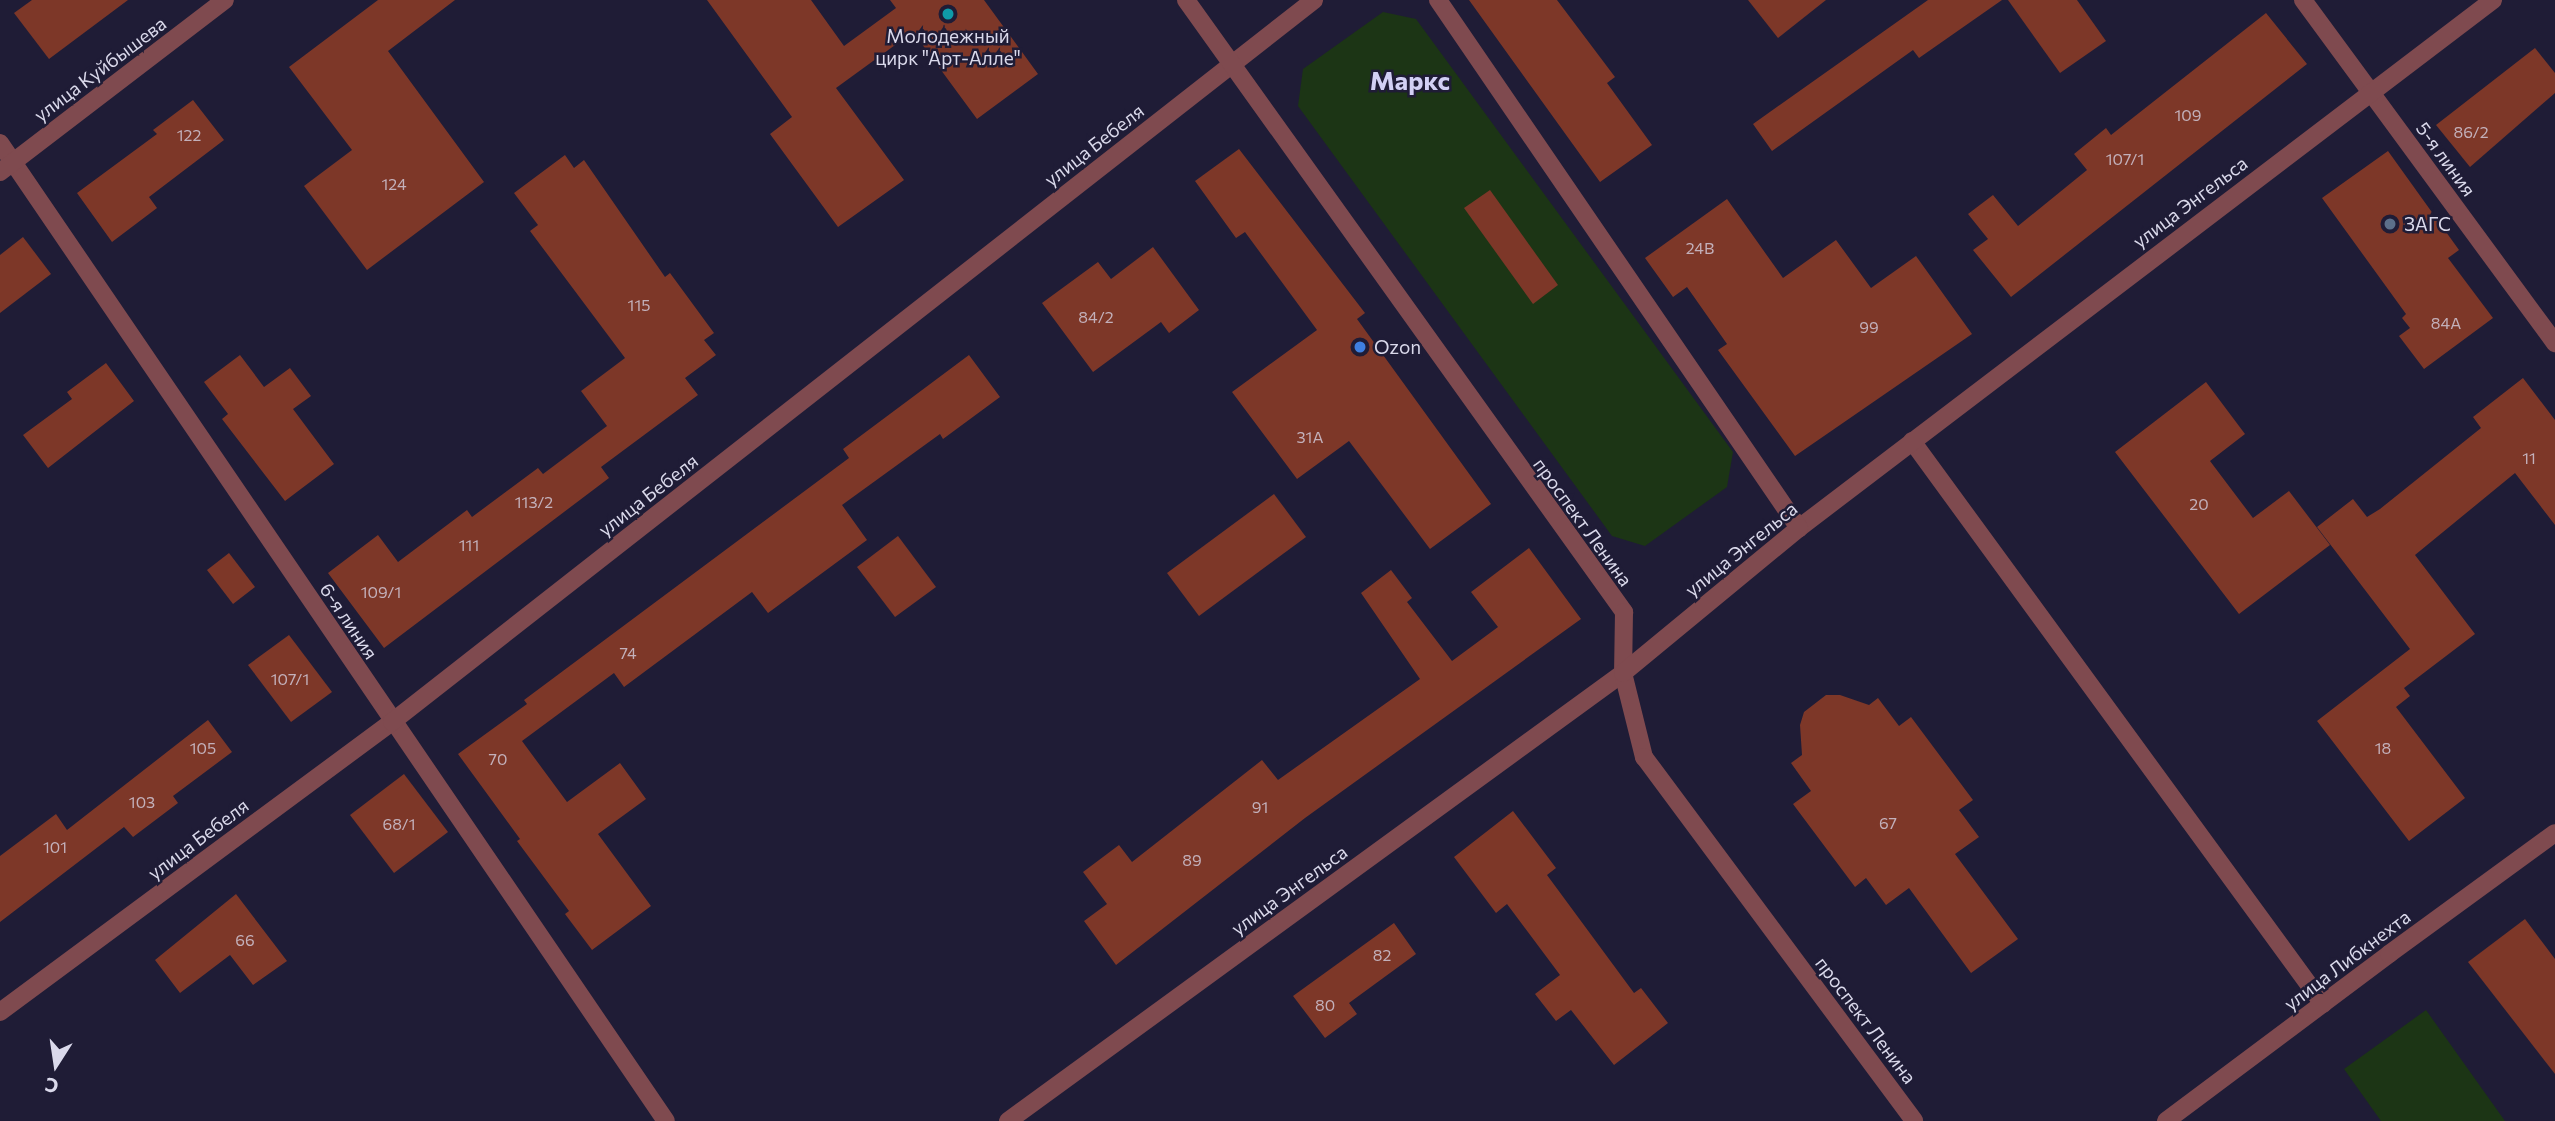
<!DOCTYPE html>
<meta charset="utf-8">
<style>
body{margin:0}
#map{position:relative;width:2555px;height:1121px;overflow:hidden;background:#1f1c36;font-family:Commissioner,sans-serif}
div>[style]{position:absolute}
.green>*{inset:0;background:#1c3515}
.building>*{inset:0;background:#7d3728}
.pedestrian>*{height:18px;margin:-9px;padding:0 9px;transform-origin:9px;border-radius:9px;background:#7f4a4f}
.minor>*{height:18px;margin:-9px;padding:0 9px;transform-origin:9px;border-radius:9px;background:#7f4a4f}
.tertiary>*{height:18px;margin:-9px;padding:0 9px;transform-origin:9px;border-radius:9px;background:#7f4a4f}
.dots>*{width:19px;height:19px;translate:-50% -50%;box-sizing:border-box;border:4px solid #1f1c36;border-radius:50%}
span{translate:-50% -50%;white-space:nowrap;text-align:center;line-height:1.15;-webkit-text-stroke:5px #1f1c36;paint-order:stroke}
.number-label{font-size:16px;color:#c3b0ba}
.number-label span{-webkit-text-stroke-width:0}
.poi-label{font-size:19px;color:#dad9eb}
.left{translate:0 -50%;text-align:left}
.street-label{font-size:19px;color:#dad9eb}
.district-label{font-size:26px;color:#d2d0f4;font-weight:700}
.north{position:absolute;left:21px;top:1030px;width:70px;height:70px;-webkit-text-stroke:5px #1f1c36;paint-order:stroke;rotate:192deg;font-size:19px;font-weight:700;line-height:28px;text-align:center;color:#dad9eb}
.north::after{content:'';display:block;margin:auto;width:24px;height:32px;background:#dad9eb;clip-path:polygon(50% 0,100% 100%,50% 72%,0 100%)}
</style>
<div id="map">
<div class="green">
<div style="clip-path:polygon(1383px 12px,1416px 19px,1733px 452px,1727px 487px,1645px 546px,1612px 536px,1298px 106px,1303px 69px)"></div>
<div style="clip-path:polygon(2426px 1010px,2505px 1121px,2381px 1121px,2344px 1069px)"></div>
</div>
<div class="building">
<div style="clip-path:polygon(32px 0,128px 0,49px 59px,14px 13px)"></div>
<div style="clip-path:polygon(378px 0,455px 0,388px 51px,484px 182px,367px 270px,304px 186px,352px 150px,289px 67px)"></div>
<div style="clip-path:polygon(707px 0,811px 0,844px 46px,896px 8px,890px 0,984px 0,1038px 74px,977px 119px,913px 32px,836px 88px,904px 180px,838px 227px,770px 134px,792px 117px)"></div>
<div style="clip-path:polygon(1469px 0,1557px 0,1615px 77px,1607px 83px,1652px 145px,1600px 182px)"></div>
<div style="clip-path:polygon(1748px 0,1826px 0,1778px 38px)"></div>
<div style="clip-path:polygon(1928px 0,2002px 0,1919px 58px,1913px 50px,1772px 151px,1753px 124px)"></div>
<div style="clip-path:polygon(2008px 0,2077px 0,2106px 41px,2060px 73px)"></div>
<div style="clip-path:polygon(2266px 13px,2307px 64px,2011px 297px,1973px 250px,1988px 239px,1968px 214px,1993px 195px,2018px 226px,2087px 170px,2074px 154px,2106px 128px,2111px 135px)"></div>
<div style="clip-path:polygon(2535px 48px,2555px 73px,2555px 93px,2470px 167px,2436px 125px)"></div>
<div style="clip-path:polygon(193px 100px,224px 140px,149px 197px,157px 208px,112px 242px,77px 193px,157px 134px,153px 130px)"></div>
<div style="clip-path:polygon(1239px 149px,1365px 313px,1357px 319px,1491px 504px,1430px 549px,1349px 441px,1297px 479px,1232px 392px,1317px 330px,1245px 232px,1236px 238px,1195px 181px)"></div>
<div style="clip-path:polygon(2388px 151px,2459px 250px,2448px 258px,2493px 318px,2424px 369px,2399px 336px,2410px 328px,2402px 318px,2406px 314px,2322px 198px)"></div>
<div style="clip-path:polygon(565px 155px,574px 168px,584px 160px,665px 277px,670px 273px,714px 333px,704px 340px,716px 355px,685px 378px,698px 395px,601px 467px,609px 478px,384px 648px,328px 573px,378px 535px,398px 562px,467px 510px,472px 517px,538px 468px,543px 474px,607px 426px,581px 391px,625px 358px,530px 231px,538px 225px,514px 193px)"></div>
<div style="clip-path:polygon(1490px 190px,1558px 285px,1533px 304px,1464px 208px)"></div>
<div style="clip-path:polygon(1727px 199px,1783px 278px,1836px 240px,1871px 288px,1916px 256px,1972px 334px,1795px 456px,1718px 350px,1727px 344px,1687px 287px,1673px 297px,1645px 258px)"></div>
<div style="clip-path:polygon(23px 237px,51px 274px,0 313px,0 255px)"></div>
<div style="clip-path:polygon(1153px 247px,1199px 310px,1169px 333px,1161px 322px,1093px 372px,1042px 303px,1098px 262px,1111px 279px)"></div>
<div style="clip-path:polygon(240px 355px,264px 387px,290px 368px,311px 396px,293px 409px,334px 464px,285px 501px,222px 419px,228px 414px,204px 382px)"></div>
<div style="clip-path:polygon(969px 355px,1000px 397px,943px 439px,940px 434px,842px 505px,867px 540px,768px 613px,752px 592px,624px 687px,614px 673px,522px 741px,567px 802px,620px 763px,646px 799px,598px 834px,651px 906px,592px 950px,565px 914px,569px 911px,517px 841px,520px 839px,458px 754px,527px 704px,524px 700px,849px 458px,843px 449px)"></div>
<div style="clip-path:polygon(106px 363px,134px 401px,48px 468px,23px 435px,72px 399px,67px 392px)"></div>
<div style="clip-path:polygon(2523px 378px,2555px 420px,2555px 525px,2515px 473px,2415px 555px,2475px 634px,2404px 688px,2410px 696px,2396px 707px,2465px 798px,2409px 841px,2317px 721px,2410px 649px,2317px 527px,2353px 499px,2367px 517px,2380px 509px,2481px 428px,2473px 417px)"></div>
<div style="clip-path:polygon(2206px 382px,2245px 434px,2210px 461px,2253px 518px,2289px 491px,2330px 545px,2239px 614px,2115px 452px)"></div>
<div style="clip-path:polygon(1274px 494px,1306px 537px,1199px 616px,1167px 573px)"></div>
<div style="clip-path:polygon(898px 536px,936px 587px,895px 617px,857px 567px)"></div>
<div style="clip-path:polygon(1529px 548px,1581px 619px,1305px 818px,1116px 965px,1084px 921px,1107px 904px,1083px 872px,1119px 845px,1132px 862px,1262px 760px,1278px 780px,1420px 679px,1361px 593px,1391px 570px,1412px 598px,1407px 602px,1452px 661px,1498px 627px,1471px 592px)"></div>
<div style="clip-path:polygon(229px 553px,255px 587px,233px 604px,207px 570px)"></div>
<div style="clip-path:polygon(289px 635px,332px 692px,291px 722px,248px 665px)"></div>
<div style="clip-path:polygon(1826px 695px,1840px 695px,1869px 705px,1878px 698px,1899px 726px,1911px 717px,1973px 800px,1959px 810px,1979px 837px,1955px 854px,2018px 939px,1971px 973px,1909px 888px,1886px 905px,1866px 878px,1855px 887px,1793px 804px,1811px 791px,1791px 763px,1802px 755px,1800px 725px,1804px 712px)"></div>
<div style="clip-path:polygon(208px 720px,232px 752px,173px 796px,178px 803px,133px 837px,124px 827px,0 922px,0 856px,56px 814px,67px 830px)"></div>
<div style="clip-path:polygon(404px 774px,448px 832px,394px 873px,350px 815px)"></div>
<div style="clip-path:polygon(1513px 811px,1556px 868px,1547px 875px,1634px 993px,1641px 988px,1668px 1023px,1614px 1065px,1571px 1010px,1556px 1021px,1535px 994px,1560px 975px,1507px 904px,1496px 913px,1454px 857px)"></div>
<div style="clip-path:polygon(236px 894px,287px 961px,253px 985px,230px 955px,180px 993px,155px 960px)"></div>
<div style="clip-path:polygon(2525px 919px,2555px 959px,2555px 1074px,2468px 962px)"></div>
<div style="clip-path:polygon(1394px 923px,1416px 954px,1349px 1003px,1357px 1014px,1325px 1038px,1293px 996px)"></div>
</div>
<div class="pedestrian">
<div style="left:1912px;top:441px;width:697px;rotate:53.87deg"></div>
<div style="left:2166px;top:1121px;width:279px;rotate:-36.8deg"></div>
</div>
<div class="minor">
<div style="left:2303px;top:0;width:426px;rotate:53.7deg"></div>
<div style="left:0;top:143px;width:1183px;rotate:55.75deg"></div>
<div style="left:1799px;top:528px;width:872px;rotate:-37.26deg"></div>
<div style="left:2389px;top:954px;width:205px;rotate:-36.1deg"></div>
<div style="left:0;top:1012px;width:488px;rotate:-36.5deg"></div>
<div style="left:392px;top:722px;width:1171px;rotate:-38.06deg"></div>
<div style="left:1008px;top:1121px;width:761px;rotate:-36.07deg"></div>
</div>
<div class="tertiary">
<div style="left:1186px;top:0;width:753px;rotate:54.41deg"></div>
<div style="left:1624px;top:612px;width:61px;rotate:90.9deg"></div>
<div style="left:1623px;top:673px;width:87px;rotate:76deg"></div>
<div style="left:1644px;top:757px;width:453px;rotate:53.4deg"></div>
<div style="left:1438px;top:0;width:640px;rotate:55.64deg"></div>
<div style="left:1799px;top:528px;width:228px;rotate:140.5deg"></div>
<div style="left:0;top:172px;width:283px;rotate:-37.4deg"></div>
</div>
<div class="dots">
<div style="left:948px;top:14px;background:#0f9aa8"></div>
<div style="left:2390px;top:224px;background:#5c6f8a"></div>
<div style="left:1360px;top:347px;background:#3f7fe0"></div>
</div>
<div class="number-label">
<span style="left:2188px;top:115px">109</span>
<span style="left:2471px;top:132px">86/2</span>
<span style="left:189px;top:135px">122</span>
<span style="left:2125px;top:159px">107/1</span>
<span style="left:394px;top:184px">124</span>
<span style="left:1700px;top:248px">24В</span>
<span style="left:639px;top:305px">115</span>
<span style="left:1096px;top:317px">84/2</span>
<span style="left:2446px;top:323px">84А</span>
<span style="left:1869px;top:327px">99</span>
<span style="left:1310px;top:437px">31А</span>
<span style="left:2529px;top:458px">11</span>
<span style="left:534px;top:502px">113/2</span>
<span style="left:2199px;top:504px">20</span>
<span style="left:469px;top:545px">111</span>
<span style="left:381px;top:592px">109/1</span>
<span style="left:628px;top:653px">74</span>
<span style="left:290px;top:679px">107/1</span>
<span style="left:203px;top:748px">105</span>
<span style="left:2383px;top:748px">18</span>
<span style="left:498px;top:759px">70</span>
<span style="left:142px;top:802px">103</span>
<span style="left:1260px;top:807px">91</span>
<span style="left:1888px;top:823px">67</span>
<span style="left:399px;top:824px">68/1</span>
<span style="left:55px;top:847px">101</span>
<span style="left:1192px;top:860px">89</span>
<span style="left:245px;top:940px">66</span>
<span style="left:1382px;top:955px">82</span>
<span style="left:1325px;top:1005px">80</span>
</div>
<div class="poi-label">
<span style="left:948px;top:47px">Молодежный<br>цирк "Арт-Алле"</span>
<span class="left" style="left:2404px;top:224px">ЗАГС</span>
<span class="left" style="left:1374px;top:347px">Ozon</span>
</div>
<div class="street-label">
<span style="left:100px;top:69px;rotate:-37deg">улица Куйбышева</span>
<span style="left:1094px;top:145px;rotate:-38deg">улица Бебеля</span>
<span style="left:2446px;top:159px;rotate:54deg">5-я линия</span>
<span style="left:2190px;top:202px;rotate:-37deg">улица Энгельса</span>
<span style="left:648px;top:495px;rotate:-38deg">улица Бебеля</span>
<span style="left:1583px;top:522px;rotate:54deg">проспект Ленина</span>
<span style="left:1741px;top:549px;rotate:-39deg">улица Энгельса</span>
<span style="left:349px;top:621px;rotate:56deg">6-я линия</span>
<span style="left:198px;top:839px;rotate:-37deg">улица Бебеля</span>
<span style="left:1289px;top:890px;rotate:-36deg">улица Энгельса</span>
<span style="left:2347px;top:960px;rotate:-37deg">улица Либкнехта</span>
<span style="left:1866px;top:1020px;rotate:53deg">проспект Ленина</span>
</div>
<div class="district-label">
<span style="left:1410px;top:80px">Маркс</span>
</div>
<div class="north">С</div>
</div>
